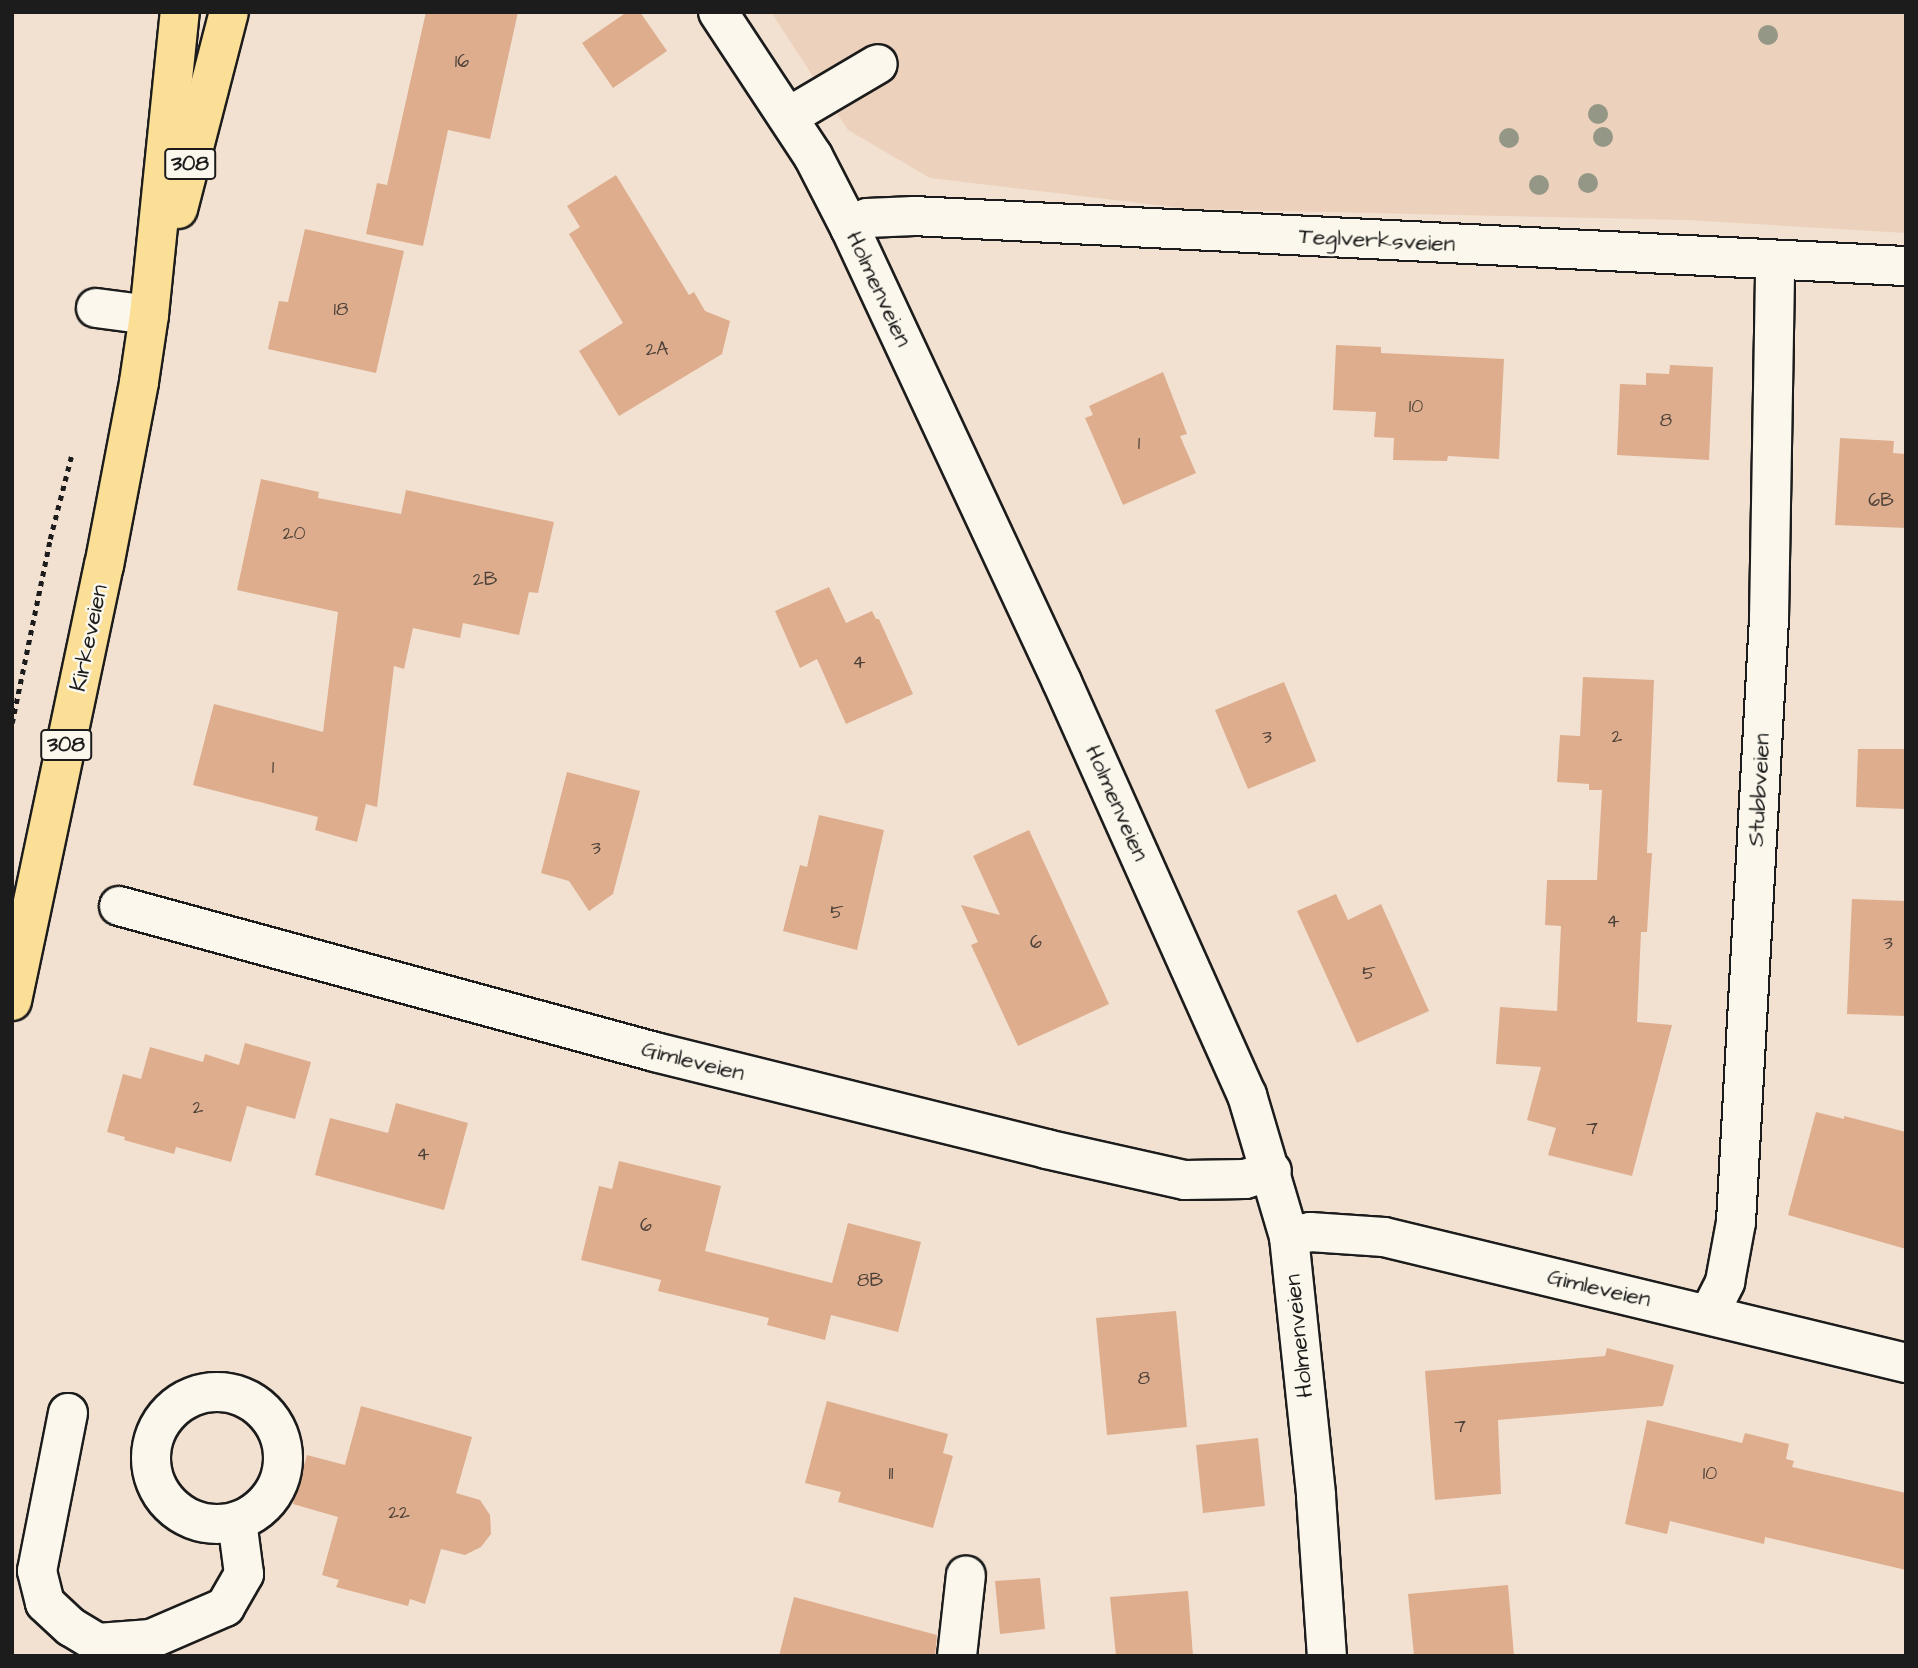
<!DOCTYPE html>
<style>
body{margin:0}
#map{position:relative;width:1918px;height:1668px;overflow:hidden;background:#f2e1d0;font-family:"Architects Daughter",sans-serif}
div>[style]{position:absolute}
.built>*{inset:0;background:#ecd1bc}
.building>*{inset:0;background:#ddad8e}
.path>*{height:4.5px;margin-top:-2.25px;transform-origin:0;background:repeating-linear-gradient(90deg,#1c1c1c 0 5px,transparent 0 10px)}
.roads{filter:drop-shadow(2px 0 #1c1c1c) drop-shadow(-2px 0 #1c1c1c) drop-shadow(0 2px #1c1c1c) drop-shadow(0 -2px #1c1c1c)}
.minor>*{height:38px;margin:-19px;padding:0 19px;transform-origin:19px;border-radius:19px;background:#fbf7ec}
.minor>.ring{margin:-19px;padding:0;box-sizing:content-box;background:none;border:38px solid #fbf7ec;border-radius:50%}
.major>*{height:38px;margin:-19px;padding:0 19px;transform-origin:19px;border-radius:19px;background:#fbdf96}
.trees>*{width:20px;height:20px;margin:-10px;border-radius:50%;background:#949786}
span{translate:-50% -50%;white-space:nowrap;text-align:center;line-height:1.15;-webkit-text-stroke:5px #fbf7ec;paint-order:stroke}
.number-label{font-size:19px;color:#4c4038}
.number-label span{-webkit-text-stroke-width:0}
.shield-label span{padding:2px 5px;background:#fbf7ec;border:2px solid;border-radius:5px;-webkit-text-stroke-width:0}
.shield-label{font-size:21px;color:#1c1c1c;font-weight:700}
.street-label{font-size:23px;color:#1c1c1c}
.frame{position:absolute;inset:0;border:14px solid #1c1c1c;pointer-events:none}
</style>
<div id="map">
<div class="built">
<div style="clip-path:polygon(771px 12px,1906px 12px,1906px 233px,1687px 220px,1190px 209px,930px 178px,848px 130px)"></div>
</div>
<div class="building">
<div style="clip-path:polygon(426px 12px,518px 12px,490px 139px,448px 130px,423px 246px,366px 234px,377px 183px,387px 185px)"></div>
<div style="clip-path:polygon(627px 12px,640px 12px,667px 51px,613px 88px,582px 43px)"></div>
<div style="clip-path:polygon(616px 175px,689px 295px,694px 292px,705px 311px,730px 321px,722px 354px,619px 416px,579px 351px,623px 323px,569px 234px,580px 227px,567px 206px)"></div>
<div style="clip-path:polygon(305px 229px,404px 251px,376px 373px,268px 349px,279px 301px,288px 302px)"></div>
<div style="clip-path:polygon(1336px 345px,1381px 347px,1381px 353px,1504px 359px,1499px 459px,1448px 456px,1447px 461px,1393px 460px,1394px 438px,1374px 437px,1376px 412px,1333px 410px)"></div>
<div style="clip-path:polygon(1670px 365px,1713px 367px,1709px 460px,1617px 455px,1620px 384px,1646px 385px,1646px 373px,1669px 374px)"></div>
<div style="clip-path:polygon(1163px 372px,1187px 434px,1180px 436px,1196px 473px,1123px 505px,1085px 418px,1093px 415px,1089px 406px)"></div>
<div style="clip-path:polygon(1840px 438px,1894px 441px,1893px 453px,1906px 454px,1906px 528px,1835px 525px)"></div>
<div style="clip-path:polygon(261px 479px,319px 492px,318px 498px,401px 514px,406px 490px,554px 522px,538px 593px,529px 592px,519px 635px,463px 623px,460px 638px,413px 628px,404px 669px,394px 666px,377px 807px,366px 804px,357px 842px,315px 830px,318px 817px,193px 785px,214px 704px,323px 732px,338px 612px,237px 590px)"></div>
<div style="clip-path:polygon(829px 587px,846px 623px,872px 611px,876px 619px,879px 619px,913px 694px,846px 724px,817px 659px,800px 668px,775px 611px)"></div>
<div style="clip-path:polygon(1583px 677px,1654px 680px,1647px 853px,1652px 853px,1647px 932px,1641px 932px,1637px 1022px,1672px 1025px,1632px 1176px,1548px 1155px,1556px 1128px,1527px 1120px,1541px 1067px,1496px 1064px,1500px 1007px,1557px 1011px,1561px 926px,1545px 925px,1547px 880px,1597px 880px,1602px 790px,1589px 790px,1589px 784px,1557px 782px,1560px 735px,1580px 736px)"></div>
<div style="clip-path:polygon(1284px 682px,1316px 761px,1248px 789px,1215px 710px)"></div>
<div style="clip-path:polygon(1858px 749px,1906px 749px,1906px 809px,1856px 807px)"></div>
<div style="clip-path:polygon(567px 772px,640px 791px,613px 894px,589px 911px,569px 881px,541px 873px)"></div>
<div style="clip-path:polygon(819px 815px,884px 830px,857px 950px,783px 931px,800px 865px,807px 867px)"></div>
<div style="clip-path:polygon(1029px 830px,1109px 1004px,1018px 1046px,971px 945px,978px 942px,961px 905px,1000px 915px,973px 856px)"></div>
<div style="clip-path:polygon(1336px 894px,1348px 920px,1381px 904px,1429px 1011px,1357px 1043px,1297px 911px)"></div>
<div style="clip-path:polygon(1852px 899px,1906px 901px,1906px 1016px,1847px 1014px)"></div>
<div style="clip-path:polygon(245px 1043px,311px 1062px,295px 1119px,247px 1106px,231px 1162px,176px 1147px,174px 1154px,124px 1140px,125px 1137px,107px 1132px,123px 1074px,141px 1079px,150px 1047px,203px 1062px,205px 1054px,239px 1065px)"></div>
<div style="clip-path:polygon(396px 1103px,468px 1123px,444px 1210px,315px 1175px,330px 1118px,388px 1133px)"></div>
<div style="clip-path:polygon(1816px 1112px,1844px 1119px,1844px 1116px,1906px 1132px,1906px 1249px,1788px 1215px)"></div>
<div style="clip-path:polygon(619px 1161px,721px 1186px,705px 1251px,832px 1283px,848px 1223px,921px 1242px,898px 1332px,831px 1315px,825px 1340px,767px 1325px,769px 1318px,658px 1291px,661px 1280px,581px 1260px,599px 1186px,612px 1189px)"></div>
<div style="clip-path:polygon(1176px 1311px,1187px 1427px,1107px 1435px,1096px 1318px)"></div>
<div style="clip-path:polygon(1607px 1348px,1674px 1365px,1663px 1406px,1498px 1420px,1501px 1494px,1435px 1500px,1425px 1371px,1605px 1356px)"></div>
<div style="clip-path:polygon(827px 1401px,948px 1434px,943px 1453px,953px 1456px,933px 1528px,838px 1502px,841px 1492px,805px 1483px)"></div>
<div style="clip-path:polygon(361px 1406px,472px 1437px,456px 1493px,480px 1500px,490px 1515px,491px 1534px,481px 1547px,465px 1555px,441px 1549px,425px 1604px,410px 1599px,408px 1606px,336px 1587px,339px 1580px,322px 1575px,338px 1517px,293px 1504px,307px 1455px,345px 1465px)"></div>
<div style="clip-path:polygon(1647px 1420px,1742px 1443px,1745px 1433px,1789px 1444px,1786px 1459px,1794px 1461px,1792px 1467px,1906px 1493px,1906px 1570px,1765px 1537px,1764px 1544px,1670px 1521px,1667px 1534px,1625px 1524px)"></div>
<div style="clip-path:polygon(1258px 1438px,1265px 1506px,1203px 1513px,1196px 1445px)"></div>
<div style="clip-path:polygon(1040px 1578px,1045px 1629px,1000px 1634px,995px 1581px)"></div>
<div style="clip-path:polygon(1508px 1585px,1514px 1656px,1414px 1656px,1408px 1594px)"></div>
<div style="clip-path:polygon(1188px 1591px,1193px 1656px,1116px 1656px,1110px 1597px)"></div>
<div style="clip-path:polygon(794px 1597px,937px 1635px,935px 1656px,779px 1656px)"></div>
</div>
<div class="path">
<div style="left:12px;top:723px;width:188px;rotate:-78.3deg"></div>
<div style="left:50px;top:539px;width:85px;rotate:-75.6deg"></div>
</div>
<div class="roads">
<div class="minor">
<div style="left:718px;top:12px;width:173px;rotate:56.6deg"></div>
<div style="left:813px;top:156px;width:81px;rotate:62.8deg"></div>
<div style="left:850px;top:228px;width:501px;rotate:64.97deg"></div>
<div style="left:1062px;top:682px;width:453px;rotate:65.9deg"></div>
<div style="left:1247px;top:1095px;width:148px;rotate:73.5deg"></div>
<div style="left:1289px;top:1237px;width:260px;rotate:84deg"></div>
<div style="left:1316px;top:1496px;width:160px;rotate:86.1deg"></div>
<div style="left:788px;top:117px;width:104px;rotate:-30.5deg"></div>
<div style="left:850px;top:228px;width:20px;rotate:-30deg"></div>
<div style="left:867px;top:218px;width:47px;rotate:-2.4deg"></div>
<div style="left:914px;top:216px;width:993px;rotate:2.89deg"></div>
<div style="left:96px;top:308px;width:53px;rotate:7.5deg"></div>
<div style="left:119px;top:906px;width:556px;rotate:15.24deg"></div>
<div style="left:655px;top:1052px;width:403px;rotate:13.9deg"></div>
<div style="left:1046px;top:1149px;width:142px;rotate:12.6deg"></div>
<div style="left:1185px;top:1180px;width:60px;rotate:-1deg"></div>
<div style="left:1245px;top:1179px;width:28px;rotate:-17deg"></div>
<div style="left:1289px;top:1237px;width:22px;rotate:-13deg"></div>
<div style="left:1310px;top:1232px;width:74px;rotate:3.9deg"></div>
<div style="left:1384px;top:1237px;width:537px;rotate:13.57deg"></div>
<div style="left:1709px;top:1314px;width:36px;rotate:-63deg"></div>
<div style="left:1725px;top:1282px;width:61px;rotate:-79.6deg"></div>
<div style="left:1736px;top:1222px;width:604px;rotate:-86.87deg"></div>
<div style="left:1769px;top:619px;width:358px;rotate:-89deg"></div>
<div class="ring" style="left:151px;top:1392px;width:94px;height:94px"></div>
<div style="left:68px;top:1413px;width:161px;rotate:101.1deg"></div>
<div style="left:37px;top:1571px;width:33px;rotate:76deg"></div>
<div style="left:45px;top:1603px;width:35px;rotate:43deg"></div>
<div style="left:71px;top:1627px;width:31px;rotate:31deg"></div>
<div style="left:98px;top:1643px;width:53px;rotate:-4.3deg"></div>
<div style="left:151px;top:1639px;width:81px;rotate:-23.4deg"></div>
<div style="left:225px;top:1607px;width:38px;rotate:-60deg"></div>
<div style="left:244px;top:1574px;width:53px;rotate:-97.5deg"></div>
<div style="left:957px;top:1656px;width:81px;rotate:-83.7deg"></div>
</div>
<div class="major">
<div style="left:178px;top:209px;width:203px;rotate:-75.5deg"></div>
<div style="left:12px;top:1001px;width:445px;rotate:-78.1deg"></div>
<div style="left:104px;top:566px;width:187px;rotate:-79.2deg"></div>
<div style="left:139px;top:382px;width:68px;rotate:-81.5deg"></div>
<div style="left:149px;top:315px;width:305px;rotate:-84.2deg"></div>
</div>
</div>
<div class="trees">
<div style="left:1768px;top:35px"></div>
<div style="left:1598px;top:114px"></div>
<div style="left:1603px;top:137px"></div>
<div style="left:1509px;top:138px"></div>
<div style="left:1588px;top:183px"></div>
<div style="left:1539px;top:185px"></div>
</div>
<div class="number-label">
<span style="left:462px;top:62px">16</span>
<span style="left:341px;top:310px">18</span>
<span style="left:657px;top:350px">2A</span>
<span style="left:1416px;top:407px">10</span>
<span style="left:1666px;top:421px">8</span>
<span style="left:1139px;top:444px">1</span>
<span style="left:1881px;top:501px">6B</span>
<span style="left:294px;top:534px">20</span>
<span style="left:485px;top:580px">2B</span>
<span style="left:859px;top:663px">4</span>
<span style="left:1617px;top:737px">2</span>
<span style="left:1267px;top:738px">3</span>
<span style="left:273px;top:768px">1</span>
<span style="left:596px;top:849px">3</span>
<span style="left:837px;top:913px">5</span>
<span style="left:1613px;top:922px">4</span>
<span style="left:1036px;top:943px">6</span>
<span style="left:1888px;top:944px">3</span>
<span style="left:1369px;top:974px">5</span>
<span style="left:198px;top:1108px">2</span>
<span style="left:1592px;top:1129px">7</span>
<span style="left:423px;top:1155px">4</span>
<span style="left:646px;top:1226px">6</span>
<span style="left:870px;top:1281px">8B</span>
<span style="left:1144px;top:1379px">8</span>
<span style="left:1460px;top:1427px">7</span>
<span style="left:891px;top:1474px">11</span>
<span style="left:1710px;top:1474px">10</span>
<span style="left:399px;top:1513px">22</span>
</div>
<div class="shield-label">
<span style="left:190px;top:164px">308</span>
<span style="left:66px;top:745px">308</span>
</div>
<div class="street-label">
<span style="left:1377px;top:240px;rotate:3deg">Teglverksveien</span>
<span style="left:879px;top:289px;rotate:65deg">Holmenveien</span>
<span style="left:89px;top:638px;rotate:-78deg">Kirkeveien</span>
<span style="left:1759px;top:790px;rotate:-87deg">Stubbveien</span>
<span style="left:1117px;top:803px;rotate:66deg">Holmenveien</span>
<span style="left:693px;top:1061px;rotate:14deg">Gimleveien</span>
<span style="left:1599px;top:1288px;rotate:13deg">Gimleveien</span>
<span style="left:1299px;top:1336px;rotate:-96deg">Holmenveien</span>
</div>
<div class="frame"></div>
</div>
